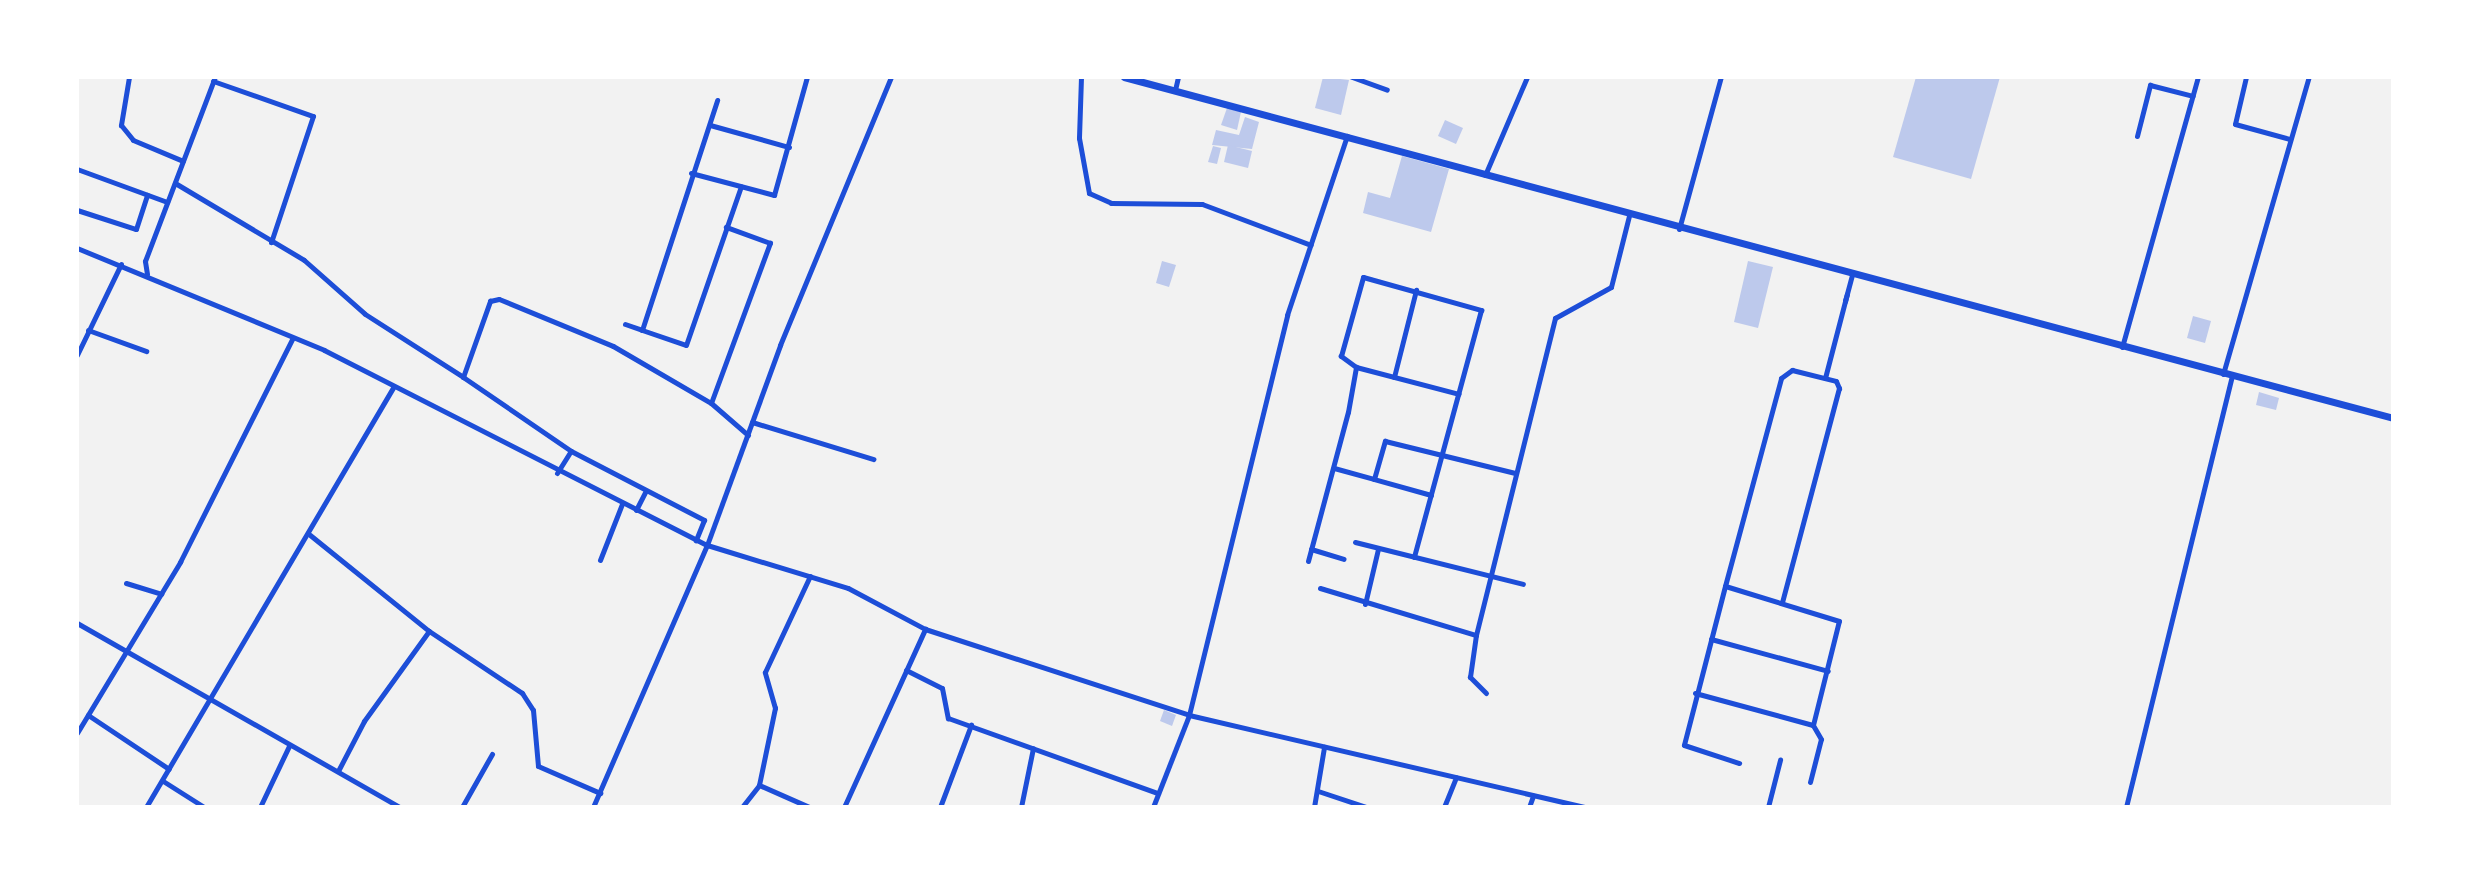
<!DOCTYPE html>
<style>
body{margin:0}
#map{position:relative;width:2470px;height:884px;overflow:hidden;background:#f2f2f2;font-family:Overpass,sans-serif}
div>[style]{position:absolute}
.building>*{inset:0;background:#bdc9ec}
.minor>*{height:5px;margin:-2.5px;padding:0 2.5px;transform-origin:2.5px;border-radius:2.5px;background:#1d4ed8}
.secondary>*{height:7px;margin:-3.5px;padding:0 3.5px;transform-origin:3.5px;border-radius:3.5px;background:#1d4ed8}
span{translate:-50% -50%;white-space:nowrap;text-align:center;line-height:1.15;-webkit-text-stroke:6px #fff;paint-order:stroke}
.frame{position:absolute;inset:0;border:79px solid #fff;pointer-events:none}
</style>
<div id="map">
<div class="building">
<div style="clip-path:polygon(1323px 77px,1349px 80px,1341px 115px,1315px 108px)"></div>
<div style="clip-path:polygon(1916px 77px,2000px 77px,1971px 179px,1893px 157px)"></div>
<div style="clip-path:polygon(1227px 108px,1241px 112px,1237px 130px,1221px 125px)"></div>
<div style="clip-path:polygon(1245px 117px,1259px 122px,1252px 149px,1212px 145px,1216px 130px,1239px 135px)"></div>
<div style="clip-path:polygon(1445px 120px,1463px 128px,1456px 144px,1438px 136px)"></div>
<div style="clip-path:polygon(1228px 145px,1252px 151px,1248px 168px,1224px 162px)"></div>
<div style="clip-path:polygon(1213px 146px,1221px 148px,1217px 164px,1208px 162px)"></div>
<div style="clip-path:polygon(1402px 156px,1449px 169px,1431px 232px,1363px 213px,1368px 192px,1390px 198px)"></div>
<div style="clip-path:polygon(1162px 261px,1176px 265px,1169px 287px,1156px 283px)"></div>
<div style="clip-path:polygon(1748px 261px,1773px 267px,1758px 328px,1734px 322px)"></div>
<div style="clip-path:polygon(2193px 316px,2211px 321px,2205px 343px,2187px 338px)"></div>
<div style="clip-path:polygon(2259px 392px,2279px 398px,2276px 410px,2256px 405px)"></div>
<div style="clip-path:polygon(1164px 710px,1176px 715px,1172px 726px,1160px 721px)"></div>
</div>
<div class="minor">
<div style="left:129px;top:77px;width:49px;rotate:99.5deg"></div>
<div style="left:121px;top:125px;width:19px;rotate:51deg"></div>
<div style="left:133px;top:140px;width:54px;rotate:22.8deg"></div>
<div style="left:1081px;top:77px;width:61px;rotate:91.9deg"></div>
<div style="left:1079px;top:138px;width:56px;rotate:79.7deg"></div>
<div style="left:1089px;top:193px;width:24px;rotate:24deg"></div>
<div style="left:1111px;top:203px;width:91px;rotate:0.6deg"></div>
<div style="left:1202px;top:204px;width:116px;rotate:20.6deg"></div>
<div style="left:1352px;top:77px;width:37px;rotate:20deg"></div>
<div style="left:2246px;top:77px;width:48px;rotate:103.2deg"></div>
<div style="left:2235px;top:124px;width:57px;rotate:15.3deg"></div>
<div style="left:213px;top:81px;width:106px;rotate:19.3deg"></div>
<div style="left:313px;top:116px;width:133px;rotate:108.4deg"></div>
<div style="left:1175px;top:90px;width:13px;rotate:-77deg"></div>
<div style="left:710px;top:125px;width:82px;rotate:15.6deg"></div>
<div style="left:2137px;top:136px;width:53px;rotate:-75.7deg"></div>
<div style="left:2150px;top:85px;width:44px;rotate:14.3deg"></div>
<div style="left:77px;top:169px;width:96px;rotate:20.1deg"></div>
<div style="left:691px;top:173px;width:86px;rotate:14.8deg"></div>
<div style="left:774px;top:195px;width:123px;rotate:-74.4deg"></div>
<div style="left:1485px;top:175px;width:107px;rotate:-66.8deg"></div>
<div style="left:175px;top:183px;width:150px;rotate:30.8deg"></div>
<div style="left:304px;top:260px;width:81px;rotate:41.5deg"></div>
<div style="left:365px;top:314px;width:117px;rotate:32.7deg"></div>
<div style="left:463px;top:377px;width:81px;rotate:-70.4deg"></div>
<div style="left:490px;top:301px;width:9px;rotate:-13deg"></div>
<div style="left:499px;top:299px;width:123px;rotate:22.4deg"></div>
<div style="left:613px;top:346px;width:113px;rotate:30.2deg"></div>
<div style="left:711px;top:403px;width:49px;rotate:40.9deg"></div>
<div style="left:77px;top:210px;width:62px;rotate:17.9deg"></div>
<div style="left:136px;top:229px;width:36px;rotate:-72deg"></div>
<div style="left:1679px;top:229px;width:158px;rotate:-74.6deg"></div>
<div style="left:77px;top:248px;width:267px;rotate:22.4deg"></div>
<div style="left:324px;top:350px;width:430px;rotate:27deg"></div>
<div style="left:707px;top:545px;width:147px;rotate:17deg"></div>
<div style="left:848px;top:588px;width:87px;rotate:28deg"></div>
<div style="left:925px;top:629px;width:278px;rotate:18deg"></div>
<div style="left:1189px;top:715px;width:407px;rotate:13.1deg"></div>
<div style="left:147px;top:274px;width:13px;rotate:-99deg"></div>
<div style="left:145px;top:261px;width:197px;rotate:-69.2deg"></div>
<div style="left:1847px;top:294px;width:7px;rotate:106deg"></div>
<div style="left:1845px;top:301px;width:27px;rotate:-75deg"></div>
<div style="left:625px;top:324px;width:18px;rotate:19deg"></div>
<div style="left:642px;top:330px;width:242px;rotate:-71.9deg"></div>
<div style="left:88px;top:330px;width:62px;rotate:19.9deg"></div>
<div style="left:642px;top:330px;width:46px;rotate:18.8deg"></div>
<div style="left:686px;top:345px;width:168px;rotate:-70.9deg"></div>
<div style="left:2122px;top:347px;width:280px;rotate:-74.3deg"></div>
<div style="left:77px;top:355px;width:101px;rotate:-64.2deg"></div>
<div style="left:1356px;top:367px;width:106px;rotate:14.7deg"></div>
<div style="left:2223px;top:374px;width:309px;rotate:-73.9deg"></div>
<div style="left:463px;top:377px;width:131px;rotate:34.4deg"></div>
<div style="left:571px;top:451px;width:150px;rotate:27.4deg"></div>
<div style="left:704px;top:520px;width:22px;rotate:112deg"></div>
<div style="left:1394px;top:377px;width:90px;rotate:-75.8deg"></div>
<div style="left:1825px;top:378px;width:80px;rotate:-75.4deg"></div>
<div style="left:711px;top:403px;width:171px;rotate:-69.8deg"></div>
<div style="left:770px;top:243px;width:47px;rotate:-160deg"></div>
<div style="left:752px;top:422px;width:127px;rotate:17deg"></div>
<div style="left:1334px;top:468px;width:41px;rotate:15.4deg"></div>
<div style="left:557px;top:473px;width:26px;rotate:-58deg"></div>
<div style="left:1431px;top:495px;width:59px;rotate:-164.3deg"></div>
<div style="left:1374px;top:479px;width:40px;rotate:-74deg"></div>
<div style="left:1385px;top:441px;width:134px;rotate:13.8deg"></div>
<div style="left:636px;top:510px;width:20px;rotate:-63deg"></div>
<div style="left:310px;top:535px;width:153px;rotate:38.9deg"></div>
<div style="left:429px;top:631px;width:112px;rotate:33.7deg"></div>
<div style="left:522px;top:693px;width:20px;rotate:57deg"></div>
<div style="left:533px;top:710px;width:56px;rotate:84.9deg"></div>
<div style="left:538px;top:766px;width:68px;rotate:23.5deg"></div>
<div style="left:1355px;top:542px;width:173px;rotate:14deg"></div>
<div style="left:1311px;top:549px;width:34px;rotate:17deg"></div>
<div style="left:600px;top:560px;width:60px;rotate:-68.6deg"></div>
<div style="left:1308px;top:561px;width:154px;rotate:-75deg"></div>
<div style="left:1348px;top:412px;width:46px;rotate:-79.9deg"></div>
<div style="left:1356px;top:367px;width:19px;rotate:-144deg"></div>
<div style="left:1341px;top:356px;width:82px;rotate:-74.4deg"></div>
<div style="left:1363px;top:277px;width:123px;rotate:15.6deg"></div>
<div style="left:1481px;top:310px;width:256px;rotate:105.2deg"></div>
<div style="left:126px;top:583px;width:37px;rotate:17deg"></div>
<div style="left:1725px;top:586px;width:164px;rotate:104.5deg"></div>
<div style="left:1684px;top:745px;width:58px;rotate:18.1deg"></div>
<div style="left:1320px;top:588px;width:163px;rotate:16.8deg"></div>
<div style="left:1365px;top:604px;width:57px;rotate:-76.7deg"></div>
<div style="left:77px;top:623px;width:371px;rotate:29.7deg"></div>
<div style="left:1711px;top:639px;width:121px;rotate:15.3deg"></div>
<div style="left:906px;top:670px;width:40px;rotate:26.6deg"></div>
<div style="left:942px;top:688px;width:31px;rotate:79deg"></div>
<div style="left:948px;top:718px;width:222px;rotate:19.7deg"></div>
<div style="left:1486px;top:693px;width:23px;rotate:-135deg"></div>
<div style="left:1470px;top:677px;width:42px;rotate:-81.9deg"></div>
<div style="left:1476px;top:635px;width:327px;rotate:-76deg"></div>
<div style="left:1555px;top:318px;width:64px;rotate:-29deg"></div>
<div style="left:1611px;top:287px;width:73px;rotate:-75.8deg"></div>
<div style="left:1695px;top:693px;width:122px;rotate:15.2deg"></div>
<div style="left:1813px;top:725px;width:107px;rotate:-76deg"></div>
<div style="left:1839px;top:621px;width:119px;rotate:-162.9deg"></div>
<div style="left:1725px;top:586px;width:215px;rotate:-74.9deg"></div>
<div style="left:1781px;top:378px;width:14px;rotate:-36deg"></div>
<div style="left:1792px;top:370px;width:45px;rotate:14deg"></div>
<div style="left:1836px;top:381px;width:8px;rotate:67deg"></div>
<div style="left:1839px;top:388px;width:221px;rotate:104.9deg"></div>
<div style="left:88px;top:715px;width:97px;rotate:33.7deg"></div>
<div style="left:77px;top:733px;width:200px;rotate:-58.9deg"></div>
<div style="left:180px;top:562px;width:250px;rotate:-63.3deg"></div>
<div style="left:338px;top:771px;width:56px;rotate:-62.5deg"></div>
<div style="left:364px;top:721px;width:111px;rotate:-54.2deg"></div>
<div style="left:163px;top:781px;width:49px;rotate:32.4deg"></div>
<div style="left:1810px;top:782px;width:44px;rotate:-75.7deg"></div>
<div style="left:1821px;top:739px;width:16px;rotate:-120deg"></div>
<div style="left:759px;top:785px;width:79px;rotate:-78.3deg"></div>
<div style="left:775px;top:708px;width:37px;rotate:-106deg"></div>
<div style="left:765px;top:672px;width:106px;rotate:-64.9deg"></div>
<div style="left:1318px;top:791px;width:51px;rotate:18.4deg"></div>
<div style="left:146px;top:807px;width:487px;rotate:-59.5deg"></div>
<div style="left:260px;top:807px;width:68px;rotate:-64.6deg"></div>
<div style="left:462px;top:807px;width:61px;rotate:-60.5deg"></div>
<div style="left:593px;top:807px;width:286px;rotate:-66.5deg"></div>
<div style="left:707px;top:545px;width:213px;rotate:-69.9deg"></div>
<div style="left:780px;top:345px;width:290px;rotate:-67.5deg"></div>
<div style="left:742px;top:807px;width:28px;rotate:-52deg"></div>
<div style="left:759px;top:785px;width:55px;rotate:23.7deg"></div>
<div style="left:844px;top:807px;width:196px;rotate:-65.5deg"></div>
<div style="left:940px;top:807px;width:88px;rotate:-69.3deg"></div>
<div style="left:1021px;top:807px;width:60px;rotate:-78.5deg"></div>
<div style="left:1153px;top:807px;width:99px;rotate:-68.6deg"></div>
<div style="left:1189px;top:715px;width:412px;rotate:-76.2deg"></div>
<div style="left:1287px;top:315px;width:189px;rotate:-71.5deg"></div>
<div style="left:1314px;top:807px;width:61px;rotate:-80.5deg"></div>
<div style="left:1444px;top:807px;width:32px;rotate:-68deg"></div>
<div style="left:1529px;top:807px;width:12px;rotate:-70deg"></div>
<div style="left:1768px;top:807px;width:49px;rotate:-75.7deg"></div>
<div style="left:2126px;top:807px;width:444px;rotate:-76.2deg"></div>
</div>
<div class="secondary">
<div style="left:1124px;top:77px;width:1314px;rotate:15.04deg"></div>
</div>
<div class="frame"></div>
</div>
